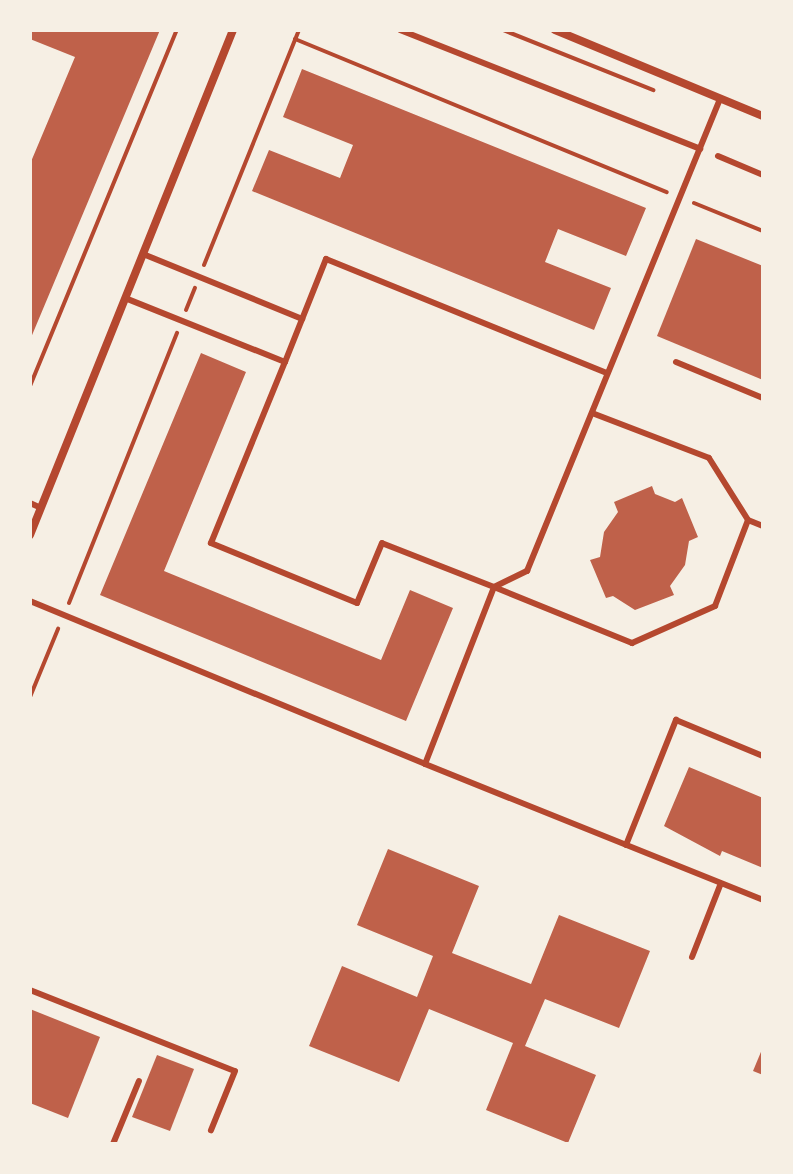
<!DOCTYPE html>
<style>
body{margin:0}
#map{position:relative;width:793px;height:1174px;overflow:hidden;background:#f6efe4;font-family:"Libre Baskerville",serif}
div>[style]{position:absolute}
.building>*{inset:0;background:#bf614a}
.path>*{height:4px;margin:-2px;padding:0 2px;transform-origin:2px;border-radius:2px;background:#b5482f}
.service>*{height:6px;margin:-3px;padding:0 3px;transform-origin:3px;border-radius:3px;background:#b5482f}
.minor>*{height:8px;margin:-4px;padding:0 4px;transform-origin:4px;border-radius:4px;background:#b5482f}
span{translate:-50% -50%;white-space:nowrap;text-align:center;line-height:1.15;-webkit-text-stroke:7px #f6efe4;paint-order:stroke}
.frame{position:absolute;inset:0;border:32px solid #f6efe4;pointer-events:none}
</style>
<div id="map">
<div class="building">
<div style="clip-path:polygon(30px 30px,160px 30px,30px 340px,30px 164px,75px 57px,30px 39px)"></div>
<div style="clip-path:polygon(302px 69px,646px 208px,626px 256px,558px 229px,545px 262px,611px 288px,594px 330px,252px 191px,269px 150px,340px 178px,353px 145px,283px 117px)"></div>
<div style="clip-path:polygon(696px 239px,763px 266px,763px 380px,657px 336px)"></div>
<div style="clip-path:polygon(201px 353px,246px 372px,164px 571px,381px 660px,410px 590px,453px 608px,406px 721px,100px 595px)"></div>
<div style="clip-path:polygon(652px 486px,655px 494px,675px 502px,682px 498px,698px 537px,689px 541px,685px 565px,670px 586px,674px 595px,635px 610px,613px 596px,606px 598px,590px 560px,600px 557px,604px 532px,618px 512px,614px 502px)"></div>
<div style="clip-path:polygon(689px 767px,763px 798px,763px 868px,722px 851px,720px 856px,664px 826px)"></div>
<div style="clip-path:polygon(388px 849px,479px 886px,452px 953px,531px 984px,559px 915px,650px 951px,619px 1028px,545px 999px,525px 1046px,596px 1075px,568px 1143px,486px 1110px,513px 1043px,429px 1009px,399px 1082px,309px 1046px,342px 966px,417px 997px,433px 956px,357px 925px)"></div>
<div style="clip-path:polygon(30px 1009px,100px 1037px,68px 1118px,30px 1103px)"></div>
<div style="clip-path:polygon(763px 1047px,763px 1075px,753px 1071px)"></div>
<div style="clip-path:polygon(157px 1055px,194px 1069px,170px 1131px,132px 1117px)"></div>
</div>
<div class="path">
<div style="left:503px;top:30px;width:162px;rotate:21.8deg"></div>
<div style="left:295px;top:39px;width:402px;rotate:22.4deg"></div>
<div style="left:694px;top:203px;width:74px;rotate:22.1deg"></div>
<div style="left:204px;top:265px;width:253px;rotate:-68deg"></div>
<div style="left:186px;top:310px;width:24px;rotate:-68deg"></div>
<div style="left:30px;top:386px;width:385px;rotate:-67.6deg"></div>
<div style="left:69px;top:603px;width:291px;rotate:-68.2deg"></div>
<div style="left:30px;top:697px;width:74px;rotate:-67.6deg"></div>
</div>
<div class="service">
<div style="left:400px;top:30px;width:323px;rotate:21.6deg"></div>
<div style="left:718px;top:156px;width:49px;rotate:22.9deg"></div>
<div style="left:143px;top:254px;width:172px;rotate:22.2deg"></div>
<div style="left:285px;top:362px;width:111px;rotate:-68.3deg"></div>
<div style="left:326px;top:259px;width:303px;rotate:22.1deg"></div>
<div style="left:676px;top:362px;width:94px;rotate:22.5deg"></div>
<div style="left:592px;top:413px;width:125px;rotate:21deg"></div>
<div style="left:709px;top:458px;width:73px;rotate:57.8deg"></div>
<div style="left:30px;top:503px;width:12px;rotate:24deg"></div>
<div style="left:494px;top:587px;width:37px;rotate:-26deg"></div>
<div style="left:527px;top:571px;width:510px;rotate:-67.76deg"></div>
<div style="left:494px;top:587px;width:149px;rotate:22.1deg"></div>
<div style="left:632px;top:643px;width:91px;rotate:-24deg"></div>
<div style="left:715px;top:606px;width:92px;rotate:-69deg"></div>
<div style="left:748px;top:520px;width:16px;rotate:22deg"></div>
<div style="left:30px;top:601px;width:427px;rotate:22.4deg"></div>
<div style="left:425px;top:764px;width:190px;rotate:-68.7deg"></div>
<div style="left:494px;top:587px;width:120px;rotate:-158.6deg"></div>
<div style="left:382px;top:543px;width:65px;rotate:112.6deg"></div>
<div style="left:357px;top:603px;width:158px;rotate:-157.7deg"></div>
<div style="left:211px;top:543px;width:196px;rotate:-67.8deg"></div>
<div style="left:285px;top:362px;width:172px;rotate:-158.2deg"></div>
<div style="left:425px;top:764px;width:364px;rotate:21.9deg"></div>
<div style="left:626px;top:845px;width:135px;rotate:-68.2deg"></div>
<div style="left:676px;top:720px;width:94px;rotate:22.5deg"></div>
<div style="left:692px;top:957px;width:79px;rotate:-68.6deg"></div>
<div style="left:30px;top:990px;width:220px;rotate:21.6deg"></div>
<div style="left:235px;top:1071px;width:64px;rotate:112.1deg"></div>
<div style="left:113px;top:1144px;width:68px;rotate:-67.6deg"></div>
</div>
<div class="minor">
<div style="left:555px;top:30px;width:225px;rotate:22.5deg"></div>
<div style="left:30px;top:535px;width:544px;rotate:-68.1deg"></div>
</div>
<div class="frame"></div>
</div>
